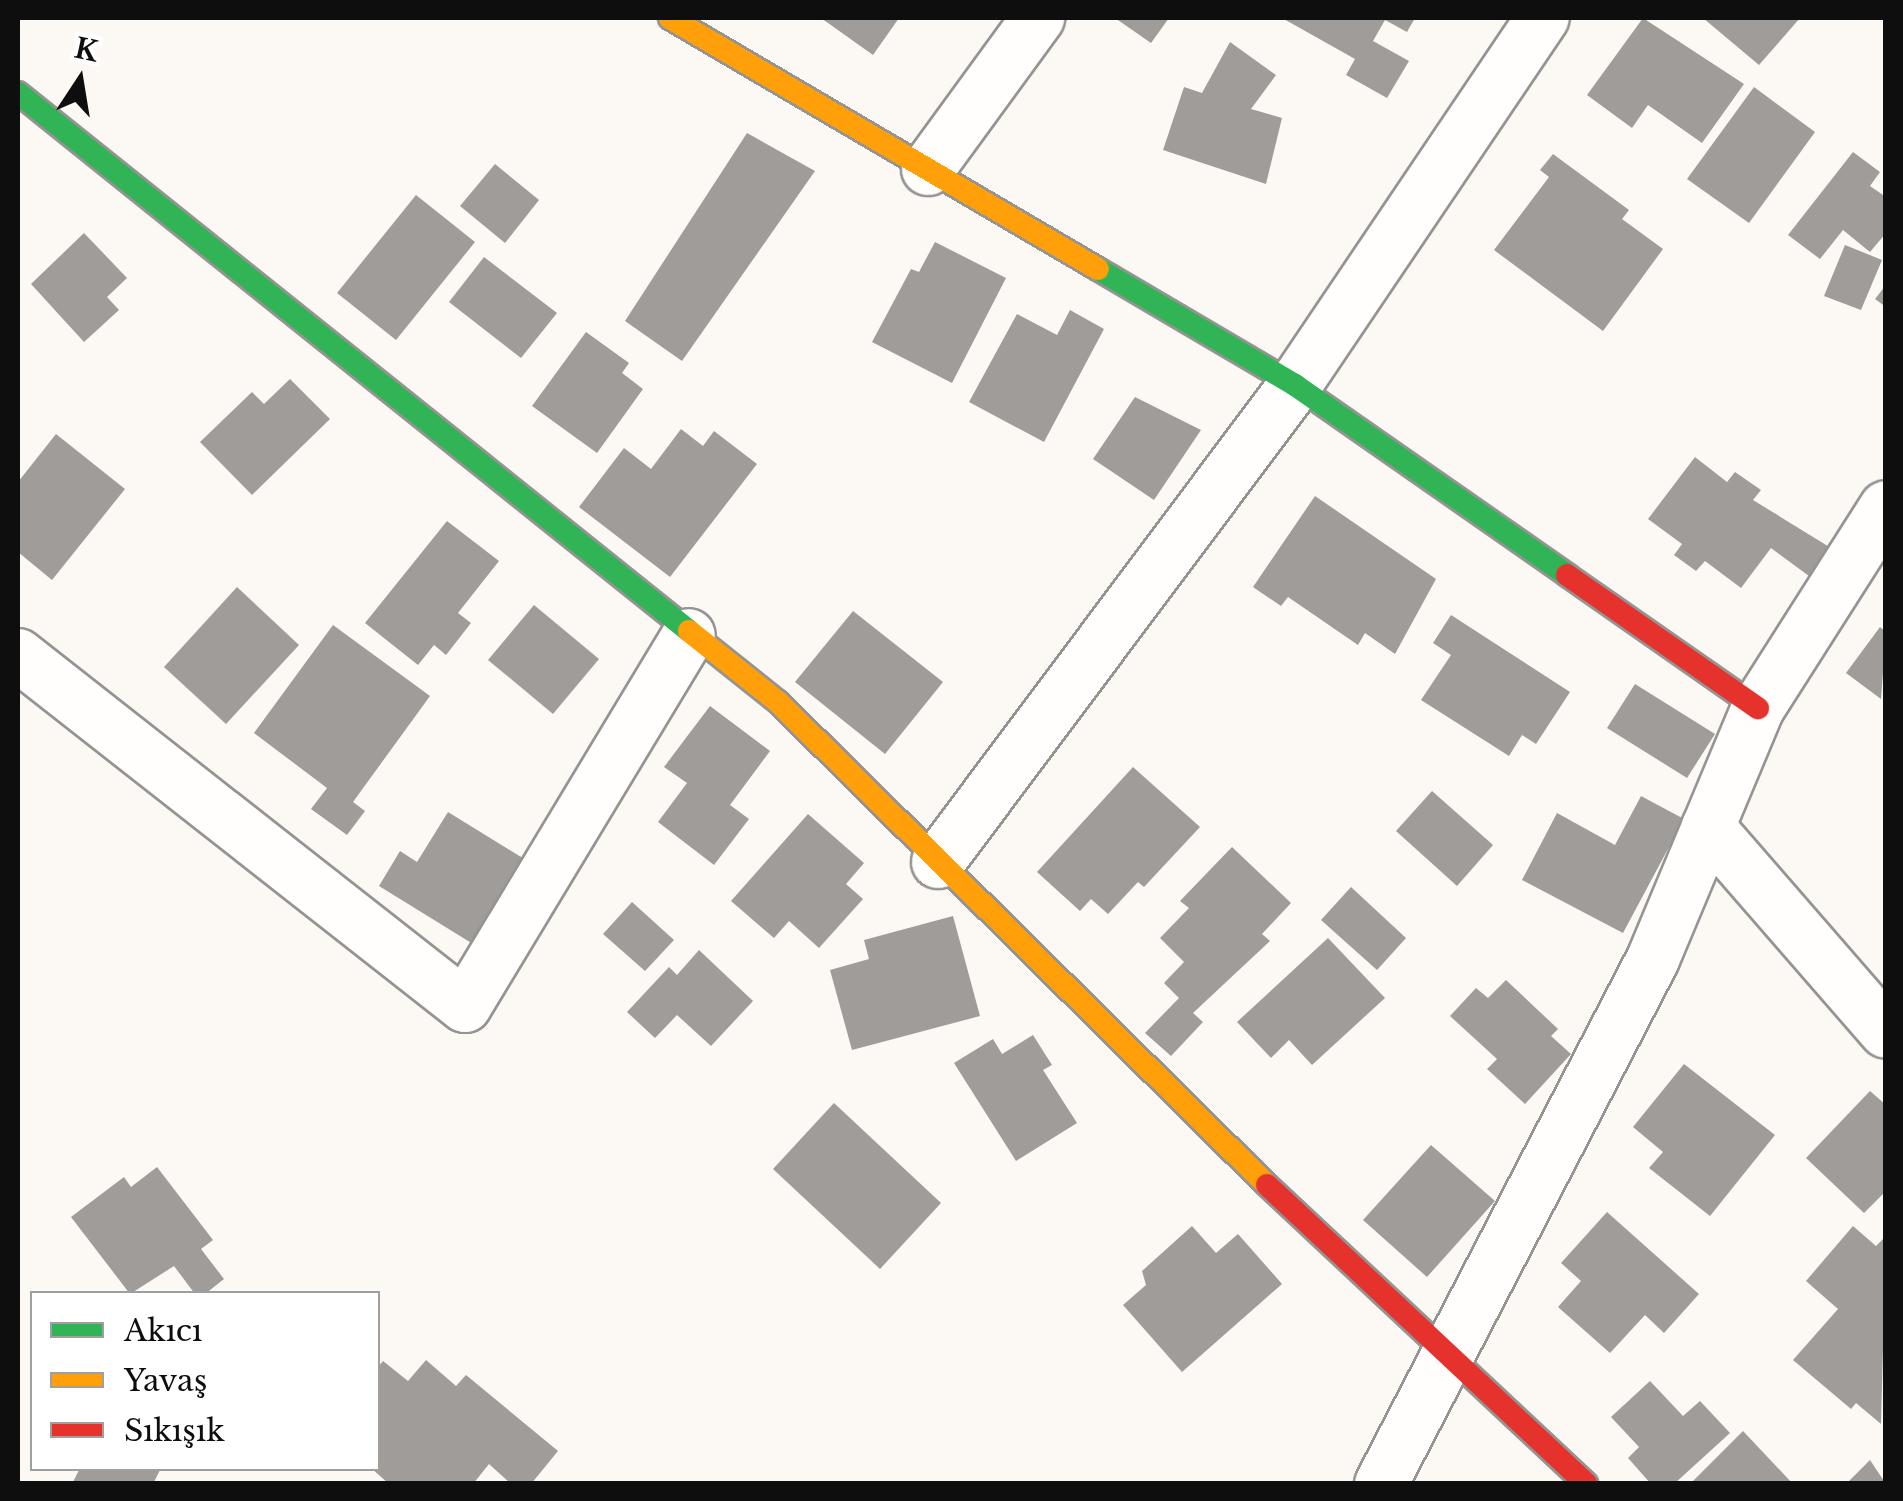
<!DOCTYPE html>
<meta charset="utf-8">
<style>
body{margin:0}
#map{position:relative;width:1903px;height:1501px;overflow:hidden;background:#fcf9f4;font-family:"Libre Baskerville",serif}
div>[style]{position:absolute}
.building>*{inset:0;background:#9f9c99}
.roads{filter:drop-shadow(2px 0 #959492) drop-shadow(-2px 0 #959492) drop-shadow(0 2px #959492) drop-shadow(0 -2px #959492)}
.street>*{height:52px;margin:-26px;padding:0 26px;transform-origin:26px;border-radius:26px;background:#fffefd}
.fast>*{height:22px;margin:-11px;padding:0 11px;transform-origin:11px;border-radius:11px;background:#30b455}
.slow>*{height:22px;margin:-11px;padding:0 11px;transform-origin:11px;border-radius:11px;background:#ff9f0a}
.jam>*{height:22px;margin:-11px;padding:0 11px;transform-origin:11px;border-radius:11px;background:#e5322d}
span{translate:-50% -50%;white-space:nowrap;text-align:center;line-height:1.15;-webkit-text-stroke:10px #fff;paint-order:stroke}
.frame{position:absolute;inset:0;border:20px solid #0e0e0e;pointer-events:none}
.legend{position:absolute;left:30px;top:1291px;width:350px;height:180px;box-sizing:border-box;background:#fff;border:2px solid #9f9f9f;margin:0;padding:12px 18px;list-style:none;font-size:30px;color:#0e0e0e}
.legend li{display:flex;align-items:center;gap:20px;height:50px}
.legend b{width:50px;border:2px solid #9f9f9f}
.north{position:absolute;left:30px;top:30px;width:100px;height:100px;-webkit-text-stroke:8px #fff;paint-order:stroke;rotate:12deg;font-size:28px;font-weight:700;line-height:40px;text-align:center;color:#0e0e0e}
.north::after{content:'';display:block;margin:auto;width:35px;height:45px;background:#0e0e0e;clip-path:polygon(50% 0,100% 100%,50% 72%,0 100%)}
</style>
<div id="map">
<div class="building">
<div style="clip-path:polygon(821px 18px,899px 18px,873px 55px)"></div>
<div style="clip-path:polygon(1115px 18px,1169px 18px,1151px 43px)"></div>
<div style="clip-path:polygon(1282px 18px,1415px 18px,1407px 32px,1385px 20px,1373px 41px,1409px 61px,1387px 98px,1346px 75px,1355px 59px)"></div>
<div style="clip-path:polygon(1643px 18px,1744px 84px,1702px 143px,1648px 105px,1632px 128px,1587px 95px)"></div>
<div style="clip-path:polygon(1703px 18px,1800px 18px,1759px 65px)"></div>
<div style="clip-path:polygon(1230px 42px,1276px 75px,1251px 109px,1282px 118px,1266px 184px,1163px 150px,1184px 87px,1202px 93px)"></div>
<div style="clip-path:polygon(1754px 87px,1815px 132px,1749px 223px,1687px 179px)"></div>
<div style="clip-path:polygon(747px 133px,815px 171px,682px 361px,625px 321px)"></div>
<div style="clip-path:polygon(1853px 152px,1880px 172px,1870px 186px,1886px 197px,1886px 233px,1870px 252px,1843px 230px,1820px 259px,1788px 235px)"></div>
<div style="clip-path:polygon(1553px 154px,1629px 210px,1622px 219px,1663px 249px,1603px 331px,1494px 250px,1549px 177px,1540px 170px)"></div>
<div style="clip-path:polygon(495px 164px,539px 200px,505px 243px,460px 206px)"></div>
<div style="clip-path:polygon(416px 195px,475px 242px,396px 340px,337px 293px)"></div>
<div style="clip-path:polygon(84px 233px,127px 278px,107px 297px,119px 310px,84px 342px,31px 284px)"></div>
<div style="clip-path:polygon(935px 242px,1006px 278px,952px 383px,872px 342px,911px 269px,919px 272px)"></div>
<div style="clip-path:polygon(1845px 245px,1882px 260px,1861px 310px,1824px 296px)"></div>
<div style="clip-path:polygon(484px 257px,557px 313px,521px 358px,449px 302px)"></div>
<div style="clip-path:polygon(1886px 285px,1886px 307px,1875px 299px)"></div>
<div style="clip-path:polygon(1070px 310px,1104px 329px,1044px 442px,969px 402px,1017px 314px,1057px 335px)"></div>
<div style="clip-path:polygon(586px 332px,629px 363px,622px 373px,643px 389px,597px 453px,532px 406px)"></div>
<div style="clip-path:polygon(290px 379px,330px 419px,252px 495px,200px 442px,252px 392px,264px 404px)"></div>
<div style="clip-path:polygon(1135px 397px,1201px 430px,1154px 500px,1093px 459px)"></div>
<div style="clip-path:polygon(681px 429px,703px 446px,714px 431px,757px 464px,670px 577px,579px 507px,624px 448px,651px 469px)"></div>
<div style="clip-path:polygon(56px 434px,125px 489px,52px 580px,18px 552px,18px 482px)"></div>
<div style="clip-path:polygon(1695px 457px,1727px 482px,1735px 472px,1761px 490px,1753px 500px,1831px 548px,1809px 576px,1771px 548px,1741px 588px,1705px 561px,1696px 571px,1674px 555px,1682px 544px,1648px 519px)"></div>
<div style="clip-path:polygon(1315px 496px,1436px 579px,1395px 654px,1365px 633px,1358px 645px,1288px 597px,1281px 606px,1253px 587px)"></div>
<div style="clip-path:polygon(447px 521px,499px 561px,458px 613px,471px 623px,446px 655px,434px 645px,418px 665px,365px 623px)"></div>
<div style="clip-path:polygon(237px 587px,299px 645px,226px 724px,164px 667px)"></div>
<div style="clip-path:polygon(534px 605px,599px 659px,553px 714px,488px 660px)"></div>
<div style="clip-path:polygon(853px 611px,943px 682px,885px 754px,795px 682px)"></div>
<div style="clip-path:polygon(1451px 615px,1570px 692px,1536px 744px,1522px 735px,1509px 756px,1421px 700px,1451px 655px,1433px 643px)"></div>
<div style="clip-path:polygon(333px 625px,430px 696px,353px 802px,365px 811px,347px 835px,311px 809px,327px 788px,254px 733px)"></div>
<div style="clip-path:polygon(1880px 627px,1886px 632px,1881px 699px,1846px 673px)"></div>
<div style="clip-path:polygon(1635px 684px,1715px 734px,1687px 778px,1607px 728px)"></div>
<div style="clip-path:polygon(710px 706px,770px 751px,730px 805px,749px 819px,714px 865px,658px 822px,687px 783px,664px 767px)"></div>
<div style="clip-path:polygon(1133px 767px,1200px 827px,1144px 887px,1138px 882px,1108px 914px,1091px 899px,1080px 911px,1037px 872px)"></div>
<div style="clip-path:polygon(1432px 791px,1493px 845px,1457px 886px,1396px 831px)"></div>
<div style="clip-path:polygon(1641px 796px,1684px 819px,1623px 933px,1522px 880px,1557px 813px,1615px 845px)"></div>
<div style="clip-path:polygon(448px 812px,526px 860px,473px 944px,379px 886px,400px 851px,417px 862px)"></div>
<div style="clip-path:polygon(808px 814px,864px 863px,846px 884px,863px 899px,819px 948px,789px 921px,774px 938px,731px 901px)"></div>
<div style="clip-path:polygon(1232px 847px,1291px 903px,1262px 934px,1270px 941px,1193px 1013px,1203px 1022px,1171px 1056px,1145px 1033px,1179px 998px,1164px 983px,1184px 962px,1160px 938px,1189px 908px,1180px 901px)"></div>
<div style="clip-path:polygon(1351px 887px,1406px 938px,1377px 970px,1321px 920px)"></div>
<div style="clip-path:polygon(632px 902px,674px 940px,645px 971px,603px 934px)"></div>
<div style="clip-path:polygon(953px 916px,980px 1016px,852px 1050px,830px 970px,869px 959px,864px 940px)"></div>
<div style="clip-path:polygon(1328px 938px,1385px 998px,1312px 1065px,1289px 1040px,1271px 1058px,1237px 1022px)"></div>
<div style="clip-path:polygon(699px 950px,753px 1001px,711px 1046px,677px 1015px,655px 1038px,627px 1012px,669px 967px,677px 975px)"></div>
<div style="clip-path:polygon(1506px 980px,1558px 1029px,1551px 1036px,1571px 1054px,1525px 1104px,1487px 1069px,1497px 1059px,1450px 1016px,1476px 988px,1488px 998px)"></div>
<div style="clip-path:polygon(1033px 1035px,1052px 1065px,1043px 1070px,1077px 1123px,1016px 1161px,954px 1063px,993px 1039px,1002px 1054px)"></div>
<div style="clip-path:polygon(1684px 1064px,1775px 1135px,1710px 1216px,1649px 1168px,1663px 1152px,1633px 1127px)"></div>
<div style="clip-path:polygon(1870px 1091px,1886px 1105px,1886px 1191px,1864px 1213px,1806px 1158px)"></div>
<div style="clip-path:polygon(834px 1103px,941px 1203px,880px 1269px,773px 1169px)"></div>
<div style="clip-path:polygon(1431px 1145px,1495px 1201px,1427px 1277px,1363px 1220px)"></div>
<div style="clip-path:polygon(157px 1167px,213px 1240px,201px 1249px,224px 1279px,205px 1294px,195px 1294px,174px 1266px,130px 1294px,71px 1217px,124px 1177px,131px 1187px)"></div>
<div style="clip-path:polygon(1607px 1212px,1699px 1294px,1664px 1333px,1645px 1315px,1610px 1353px,1558px 1307px,1581px 1281px,1561px 1263px)"></div>
<div style="clip-path:polygon(1192px 1226px,1216px 1253px,1238px 1234px,1282px 1284px,1182px 1372px,1123px 1305px,1146px 1285px,1142px 1271px)"></div>
<div style="clip-path:polygon(1853px 1226px,1876px 1246px,1886px 1236px,1881px 1424px,1856px 1403px,1851px 1409px,1793px 1360px,1838px 1309px,1806px 1281px)"></div>
<div style="clip-path:polygon(426px 1360px,456px 1386px,466px 1375px,558px 1451px,531px 1484px,511px 1484px,489px 1464px,473px 1484px,389px 1484px,371px 1468px,378px 1468px,378px 1367px,383px 1361px,408px 1381px)"></div>
<div style="clip-path:polygon(1650px 1381px,1683px 1416px,1700px 1401px,1730px 1433px,1674px 1484px,1651px 1484px,1628px 1458px,1639px 1447px,1611px 1417px)"></div>
<div style="clip-path:polygon(1743px 1431px,1793px 1484px,1690px 1484px)"></div>
<div style="clip-path:polygon(1870px 1460px,1886px 1484px,1846px 1484px)"></div>
<div style="clip-path:polygon(80px 1468px,161px 1468px,153px 1484px,72px 1484px)"></div>
</div>
<div class="roads">
<div class="street">
<div style="left:928px;top:169px;width:187px;rotate:-53.9deg"></div>
<div style="left:18px;top:655px;width:568px;rotate:38.14deg"></div>
<div style="left:465px;top:1006px;width:433px;rotate:-58.9deg"></div>
<div style="left:1708px;top:827px;width:271px;rotate:49deg"></div>
<div style="left:938px;top:862px;width:596px;rotate:-53.19deg"></div>
<div style="left:1295px;top:385px;width:443px;rotate:-56deg"></div>
<div style="left:1381px;top:1484px;width:591px;rotate:-62.61deg"></div>
<div style="left:1653px;top:959px;width:272px;rotate:-67.3deg"></div>
<div style="left:1758px;top:708px;width:238px;rotate:-57.5deg"></div>
</div>
<div class="fast">
<div style="left:18px;top:93px;width:860px;rotate:38.72deg"></div>
<div style="left:1098px;top:269px;width:229px;rotate:30.5deg"></div>
<div style="left:1295px;top:385px;width:332px;rotate:34.9deg"></div>
</div>
<div class="slow">
<div style="left:670px;top:18px;width:496px;rotate:30.4deg"></div>
<div style="left:689px;top:631px;width:114px;rotate:38.6deg"></div>
<div style="left:778px;top:702px;width:687px;rotate:44.65deg"></div>
</div>
<div class="jam">
<div style="left:1567px;top:575px;width:233px;rotate:34.9deg"></div>
<div style="left:1267px;top:1185px;width:437px;rotate:43.1deg"></div>
</div>
</div>
<div class="frame"></div>
<ul class="legend">
<li><b style="height:12px;background:#30b455"></b>Akıcı</li>
<li><b style="height:12px;background:#ff9f0a"></b>Yavaş</li>
<li><b style="height:12px;background:#e5322d"></b>Sıkışık</li>
</ul>
<div class="north">K</div>
</div>
